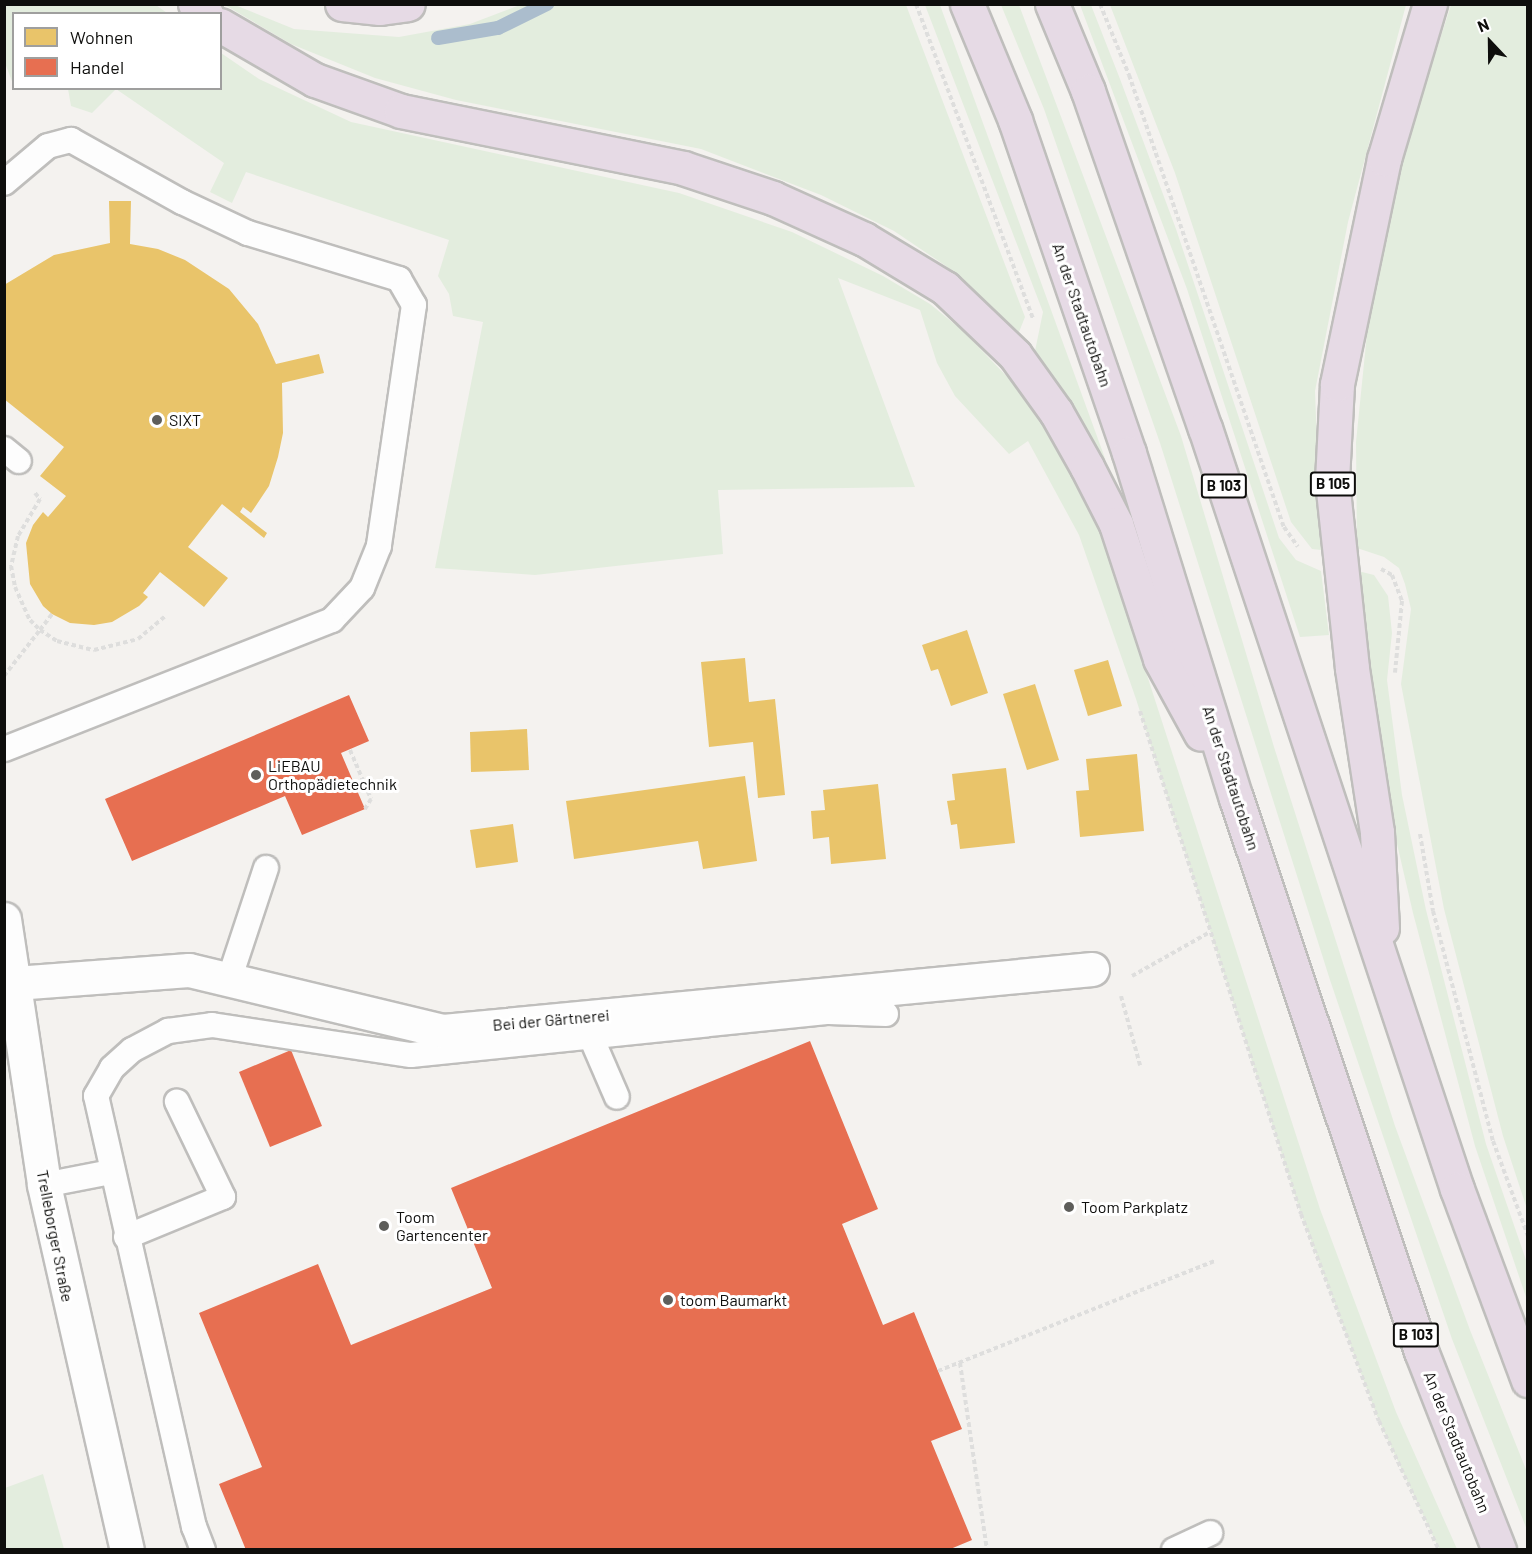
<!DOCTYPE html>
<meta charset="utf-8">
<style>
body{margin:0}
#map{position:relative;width:1532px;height:1554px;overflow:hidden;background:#f4f2ef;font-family:Barlow,sans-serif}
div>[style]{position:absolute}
.green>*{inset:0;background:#e3edde}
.homes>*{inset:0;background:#e9c46a}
.shops>*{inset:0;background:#e76f51}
.stream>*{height:14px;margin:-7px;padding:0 7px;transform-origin:7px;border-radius:7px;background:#abbdcd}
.path>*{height:4px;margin-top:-2px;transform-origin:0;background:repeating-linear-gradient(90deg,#dededd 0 4.5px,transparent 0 7.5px)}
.roads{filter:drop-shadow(2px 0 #bfbebc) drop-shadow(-2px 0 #bfbebc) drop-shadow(0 2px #bfbebc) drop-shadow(0 -2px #bfbebc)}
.lane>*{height:24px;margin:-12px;padding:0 12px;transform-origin:12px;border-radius:12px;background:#fdfdfd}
.street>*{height:33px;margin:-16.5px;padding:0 16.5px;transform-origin:16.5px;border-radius:16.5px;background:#fdfdfd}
.highway>*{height:33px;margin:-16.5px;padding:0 16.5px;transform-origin:16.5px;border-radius:16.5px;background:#e6dae5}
.dots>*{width:16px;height:16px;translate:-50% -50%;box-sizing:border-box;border:3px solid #fff;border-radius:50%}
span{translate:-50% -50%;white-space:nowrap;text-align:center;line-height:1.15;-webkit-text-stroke:6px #fff;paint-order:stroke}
.shield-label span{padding:2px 4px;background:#fff;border:2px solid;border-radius:4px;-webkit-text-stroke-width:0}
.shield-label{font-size:15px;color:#0e0e0c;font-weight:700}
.street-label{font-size:16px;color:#0e0e0c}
.poi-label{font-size:16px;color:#0e0e0c}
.left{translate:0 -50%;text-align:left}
.frame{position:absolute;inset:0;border:6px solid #0e0e0c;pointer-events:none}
.legend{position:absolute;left:12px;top:12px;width:210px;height:78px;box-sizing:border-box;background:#fff;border:2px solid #9f9f9e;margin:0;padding:8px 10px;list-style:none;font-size:18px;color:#0e0e0c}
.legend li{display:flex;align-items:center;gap:12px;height:30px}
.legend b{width:30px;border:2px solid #9f9f9e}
.north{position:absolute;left:1460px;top:12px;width:60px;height:60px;-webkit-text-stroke:4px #fff;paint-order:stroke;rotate:338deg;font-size:16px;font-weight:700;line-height:24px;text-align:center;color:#0e0e0c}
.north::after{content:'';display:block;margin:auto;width:21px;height:27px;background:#0e0e0c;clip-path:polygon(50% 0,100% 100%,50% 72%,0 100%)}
</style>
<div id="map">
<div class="green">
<div style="clip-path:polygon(4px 5px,156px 5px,167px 13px,14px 14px,13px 84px,5px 63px)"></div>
<div style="clip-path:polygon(225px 5px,235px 5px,294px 29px,399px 37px,470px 24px,520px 5px,906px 5px,1025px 317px,1019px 332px,946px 266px,894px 231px,821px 195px,701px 149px,456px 100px,375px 78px,291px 44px)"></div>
<div style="clip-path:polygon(925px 5px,940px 5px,1106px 461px,1035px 351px,1043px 312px)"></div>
<div style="clip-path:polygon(1001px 5px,1019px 5px,1181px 436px,1274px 747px,1395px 1126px,1470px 1330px,1527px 1472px,1527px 1530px,1452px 1339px,1330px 980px,1160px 443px,1044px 109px)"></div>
<div style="clip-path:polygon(1080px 5px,1091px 5px,1120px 79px,1176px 229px,1279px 538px,1296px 560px,1321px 571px,1329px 635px,1300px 637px,1187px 289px)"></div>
<div style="clip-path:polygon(1110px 5px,1406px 5px,1348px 222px,1315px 391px,1321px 550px,1312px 549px,1291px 522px,1175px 173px)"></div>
<div style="clip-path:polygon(1451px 5px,1527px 5px,1527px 1209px,1503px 1136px,1444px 909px,1401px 684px,1411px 609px,1405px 584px,1399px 568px,1384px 557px,1357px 548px,1356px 442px,1374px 265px,1404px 150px)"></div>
<div style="clip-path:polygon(221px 53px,259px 79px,351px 122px,679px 193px,792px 232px,883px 276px,930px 304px,963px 331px,1021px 391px,1073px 472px,1098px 524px,1320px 1209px,1396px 1412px,1457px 1549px,1439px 1549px,1379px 1421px,1301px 1214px,1136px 699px,1079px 535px,1028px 441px,1009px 454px,955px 396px,937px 363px,920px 310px,838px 278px,915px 487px,718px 490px,723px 554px,535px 575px,435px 568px,483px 322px,453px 316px,449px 294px,438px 276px,449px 240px,246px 172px,232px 203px,210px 192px,224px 163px,116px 89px,92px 113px,71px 106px,68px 89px,220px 88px)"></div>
<div style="clip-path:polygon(1358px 571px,1374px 575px,1388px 596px,1392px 633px,1387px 680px,1402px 795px,1426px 910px,1486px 1144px,1527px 1263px,1527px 1300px,1475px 1146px,1413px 913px,1385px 792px)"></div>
<div style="clip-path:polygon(43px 1474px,64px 1549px,5px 1549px,5px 1488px)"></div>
</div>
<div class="homes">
<div style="clip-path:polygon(109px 201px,131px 201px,130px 244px,158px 249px,185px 260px,229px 289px,258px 324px,276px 364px,319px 354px,324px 373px,282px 383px,283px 433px,278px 457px,269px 486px,251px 513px,243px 507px,240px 512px,267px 533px,264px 538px,222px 504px,188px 547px,228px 578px,204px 607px,160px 572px,143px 593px,148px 597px,139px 606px,112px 622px,94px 625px,70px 623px,52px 614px,43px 606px,30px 584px,26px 543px,33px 525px,43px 512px,48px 517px,66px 496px,40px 476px,64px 447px,4px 399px,4px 285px,54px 255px,110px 243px)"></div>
<div style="clip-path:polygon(967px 630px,988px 693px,951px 706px,938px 669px,931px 671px,922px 645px)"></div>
<div style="clip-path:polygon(745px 658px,749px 702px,775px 699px,785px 795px,758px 798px,753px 742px,709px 747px,701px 662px)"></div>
<div style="clip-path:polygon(1108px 660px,1122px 706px,1088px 716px,1074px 670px)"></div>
<div style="clip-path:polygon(1035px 684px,1059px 760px,1027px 770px,1003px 694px)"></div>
<div style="clip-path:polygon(527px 729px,529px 770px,471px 772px,470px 732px)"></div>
<div style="clip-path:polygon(1137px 754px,1144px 831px,1080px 837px,1076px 791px,1089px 790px,1086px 759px)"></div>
<div style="clip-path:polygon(1006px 768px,1015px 843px,960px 849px,957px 824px,951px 825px,947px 801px,955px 800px,952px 774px)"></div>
<div style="clip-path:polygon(745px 776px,757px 861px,703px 869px,698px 841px,574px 859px,566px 801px)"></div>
<div style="clip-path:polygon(878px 784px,886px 859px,831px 864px,829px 837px,813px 839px,811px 811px,825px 810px,823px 790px)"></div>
<div style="clip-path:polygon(513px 824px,518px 862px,476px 868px,470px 830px)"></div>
</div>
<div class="shops">
<div style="clip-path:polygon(349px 695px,369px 741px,341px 753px,365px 809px,302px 835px,285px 796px,132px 861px,105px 799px)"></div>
<div style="clip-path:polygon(810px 1041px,878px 1209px,842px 1224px,883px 1325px,914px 1312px,938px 1371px,962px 1429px,931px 1441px,972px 1540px,948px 1550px,246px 1550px,219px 1484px,262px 1467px,199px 1313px,318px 1264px,351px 1345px,492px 1288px,451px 1188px)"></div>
<div style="clip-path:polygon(291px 1050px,322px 1126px,270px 1147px,239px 1072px)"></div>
</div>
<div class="stream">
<div style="left:438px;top:38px;width:61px;rotate:-9.5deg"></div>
<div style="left:498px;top:28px;width:55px;rotate:-26.1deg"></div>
</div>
<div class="path">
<div style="left:916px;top:4px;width:335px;rotate:69.6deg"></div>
<div style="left:1100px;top:4px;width:77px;rotate:67.8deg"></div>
<div style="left:1129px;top:75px;width:478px;rotate:71.1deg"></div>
<div style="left:1284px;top:527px;width:24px;rotate:55deg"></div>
<div style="left:35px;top:493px;width:8px;rotate:50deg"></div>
<div style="left:40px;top:499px;width:43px;rotate:120.7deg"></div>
<div style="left:18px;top:536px;width:31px;rotate:103deg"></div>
<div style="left:11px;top:566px;width:21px;rotate:79deg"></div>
<div style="left:15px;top:587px;width:36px;rotate:66deg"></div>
<div style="left:30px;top:620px;width:14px;rotate:45deg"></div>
<div style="left:40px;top:630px;width:20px;rotate:-53deg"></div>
<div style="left:1381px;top:569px;width:13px;rotate:29deg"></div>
<div style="left:1392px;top:575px;width:28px;rotate:69deg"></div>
<div style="left:1402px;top:601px;width:72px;rotate:95.6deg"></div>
<div style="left:4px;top:676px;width:58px;rotate:-52deg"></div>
<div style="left:40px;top:630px;width:20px;rotate:33deg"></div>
<div style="left:57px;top:641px;width:38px;rotate:14deg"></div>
<div style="left:94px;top:650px;width:45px;rotate:-14deg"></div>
<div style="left:138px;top:639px;width:35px;rotate:-40deg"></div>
<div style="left:1140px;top:711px;width:528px;rotate:72.25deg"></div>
<div style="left:1301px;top:1214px;width:221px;rotate:69.4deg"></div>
<div style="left:1379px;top:1421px;width:142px;rotate:65.1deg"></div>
<div style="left:350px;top:750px;width:53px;rotate:66.8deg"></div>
<div style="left:371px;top:799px;width:12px;rotate:121deg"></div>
<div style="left:1420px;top:834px;width:78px;rotate:80.4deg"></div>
<div style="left:1433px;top:911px;width:238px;rotate:75.4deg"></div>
<div style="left:1493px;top:1141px;width:101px;rotate:69.8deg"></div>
<div style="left:1132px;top:976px;width:90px;rotate:-29.4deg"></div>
<div style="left:1121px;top:996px;width:72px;rotate:74.6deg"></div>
<div style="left:960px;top:1363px;width:189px;rotate:81.8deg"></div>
<div style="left:938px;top:1371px;width:298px;rotate:-21.7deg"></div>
</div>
<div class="roads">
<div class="lane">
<div style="left:4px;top:183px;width:57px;rotate:-40.1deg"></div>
<div style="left:48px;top:146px;width:24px;rotate:-15deg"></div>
<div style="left:71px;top:140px;width:127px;rotate:29.2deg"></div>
<div style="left:182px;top:202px;width:73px;rotate:25.2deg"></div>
<div style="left:248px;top:233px;width:158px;rotate:16.9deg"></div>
<div style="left:399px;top:279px;width:30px;rotate:60deg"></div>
<div style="left:414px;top:305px;width:244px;rotate:98.3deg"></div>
<div style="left:379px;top:546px;width:45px;rotate:112deg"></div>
<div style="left:362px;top:588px;width:44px;rotate:133.2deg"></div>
<div style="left:332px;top:620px;width:352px;rotate:158.5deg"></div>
<div style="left:4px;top:449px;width:19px;rotate:39deg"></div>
<div style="left:229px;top:980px;width:118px;rotate:-71.7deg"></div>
<div style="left:591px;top:1037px;width:65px;rotate:66.6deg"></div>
<div style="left:44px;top:1185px;width:68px;rotate:-11deg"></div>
<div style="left:126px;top:1237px;width:105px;rotate:-22.4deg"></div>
<div style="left:223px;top:1197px;width:106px;rotate:-115.8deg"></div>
<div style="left:203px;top:1550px;width:25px;rotate:-111deg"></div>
<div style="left:194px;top:1527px;width:442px;rotate:-102.8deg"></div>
<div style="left:96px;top:1096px;width:32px;rotate:-60deg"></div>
<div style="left:112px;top:1068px;width:27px;rotate:-42deg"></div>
<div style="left:132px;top:1050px;width:41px;rotate:-27.8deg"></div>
<div style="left:168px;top:1031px;width:44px;rotate:-7.8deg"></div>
<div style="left:212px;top:1025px;width:201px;rotate:8.6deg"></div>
<div style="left:411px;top:1055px;width:420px;rotate:-5.9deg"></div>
<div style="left:829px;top:1012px;width:57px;rotate:2deg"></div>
<div style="left:1174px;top:1550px;width:40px;rotate:-25deg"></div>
</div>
<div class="street">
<div style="left:4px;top:919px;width:269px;rotate:81.4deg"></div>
<div style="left:44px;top:1185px;width:374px;rotate:77.2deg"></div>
<div style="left:15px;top:983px;width:174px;rotate:-4.3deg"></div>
<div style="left:189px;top:970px;width:261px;rotate:13.5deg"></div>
<div style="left:443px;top:1031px;width:652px;rotate:-5.46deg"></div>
</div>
<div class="highway">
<div style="left:195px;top:4px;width:15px;rotate:42deg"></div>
<div style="left:342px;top:4px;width:38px;rotate:6deg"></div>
<div style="left:380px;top:8px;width:28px;rotate:-8deg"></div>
<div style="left:967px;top:4px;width:126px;rotate:67.5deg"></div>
<div style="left:1015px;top:120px;width:352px;rotate:71.1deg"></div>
<div style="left:1129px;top:453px;width:361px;rotate:72.8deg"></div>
<div style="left:1236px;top:798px;width:583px;rotate:71.5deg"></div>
<div style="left:1421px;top:1351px;width:214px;rotate:68.6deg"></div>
<div style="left:1052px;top:4px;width:94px;rotate:67.5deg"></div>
<div style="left:1088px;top:91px;width:357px;rotate:70.9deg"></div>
<div style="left:1205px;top:428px;width:802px;rotate:71.68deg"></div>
<div style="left:1457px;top:1189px;width:204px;rotate:69.6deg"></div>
<div style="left:220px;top:25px;width:110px;rotate:30.1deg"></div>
<div style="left:315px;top:80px;width:91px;rotate:19.8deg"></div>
<div style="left:401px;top:111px;width:288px;rotate:11.4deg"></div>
<div style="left:683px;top:168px;width:95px;rotate:18.4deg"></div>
<div style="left:773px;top:198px;width:100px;rotate:24.3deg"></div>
<div style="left:864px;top:239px;width:95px;rotate:31.2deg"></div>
<div style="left:945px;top:288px;width:97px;rotate:43.7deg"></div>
<div style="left:1015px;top:355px;width:70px;rotate:54.3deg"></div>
<div style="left:1056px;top:412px;width:63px;rotate:60.6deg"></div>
<div style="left:1087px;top:467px;width:64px;rotate:63deg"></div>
<div style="left:1116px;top:524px;width:142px;rotate:71.9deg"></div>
<div style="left:1160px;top:659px;width:85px;rotate:61.3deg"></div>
<div style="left:1382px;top:928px;width:96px;rotate:-93deg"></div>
<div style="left:1377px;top:832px;width:166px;rotate:-98.7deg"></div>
<div style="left:1352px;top:668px;width:189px;rotate:-96.1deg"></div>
<div style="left:1332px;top:480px;width:96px;rotate:-87deg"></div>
<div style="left:1337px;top:384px;width:230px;rotate:-78.2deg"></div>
<div style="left:1384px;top:159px;width:162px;rotate:-73.5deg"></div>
</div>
</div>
<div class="dots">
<div style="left:157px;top:420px;background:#5e5e5b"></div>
<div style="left:256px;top:775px;background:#5e5e5b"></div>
<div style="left:1069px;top:1207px;background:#5e5e5b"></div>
<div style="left:384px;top:1226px;background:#5e5e5b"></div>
<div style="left:668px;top:1300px;background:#5e5e5b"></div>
</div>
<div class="shield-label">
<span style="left:1333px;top:484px">B 105</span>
<span style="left:1224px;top:486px">B 103</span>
<span style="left:1416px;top:1335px">B 103</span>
</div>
<div class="street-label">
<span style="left:1082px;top:315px;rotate:71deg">An der Stadtautobahn</span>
<span style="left:1231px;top:778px;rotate:72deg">An der Stadtautobahn</span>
<span style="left:551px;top:1020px;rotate:-5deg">Bei der Gärtnerei</span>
<span style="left:55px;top:1236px;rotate:79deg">Trelleborger Straße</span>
<span style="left:1457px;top:1442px;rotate:68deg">An der Stadtautobahn</span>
</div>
<div class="poi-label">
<span class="left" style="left:169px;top:420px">SIXT</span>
<span class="left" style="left:268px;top:775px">LiEBAU<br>Orthopädietechnik</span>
<span class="left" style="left:1081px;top:1207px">Toom Parkplatz</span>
<span class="left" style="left:396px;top:1226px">Toom<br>Gartencenter</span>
<span class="left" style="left:680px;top:1300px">toom Baumarkt</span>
</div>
<div class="frame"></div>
<ul class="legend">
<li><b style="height:16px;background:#e9c46a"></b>Wohnen</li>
<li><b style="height:16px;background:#e76f51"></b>Handel</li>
</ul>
<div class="north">N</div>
</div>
